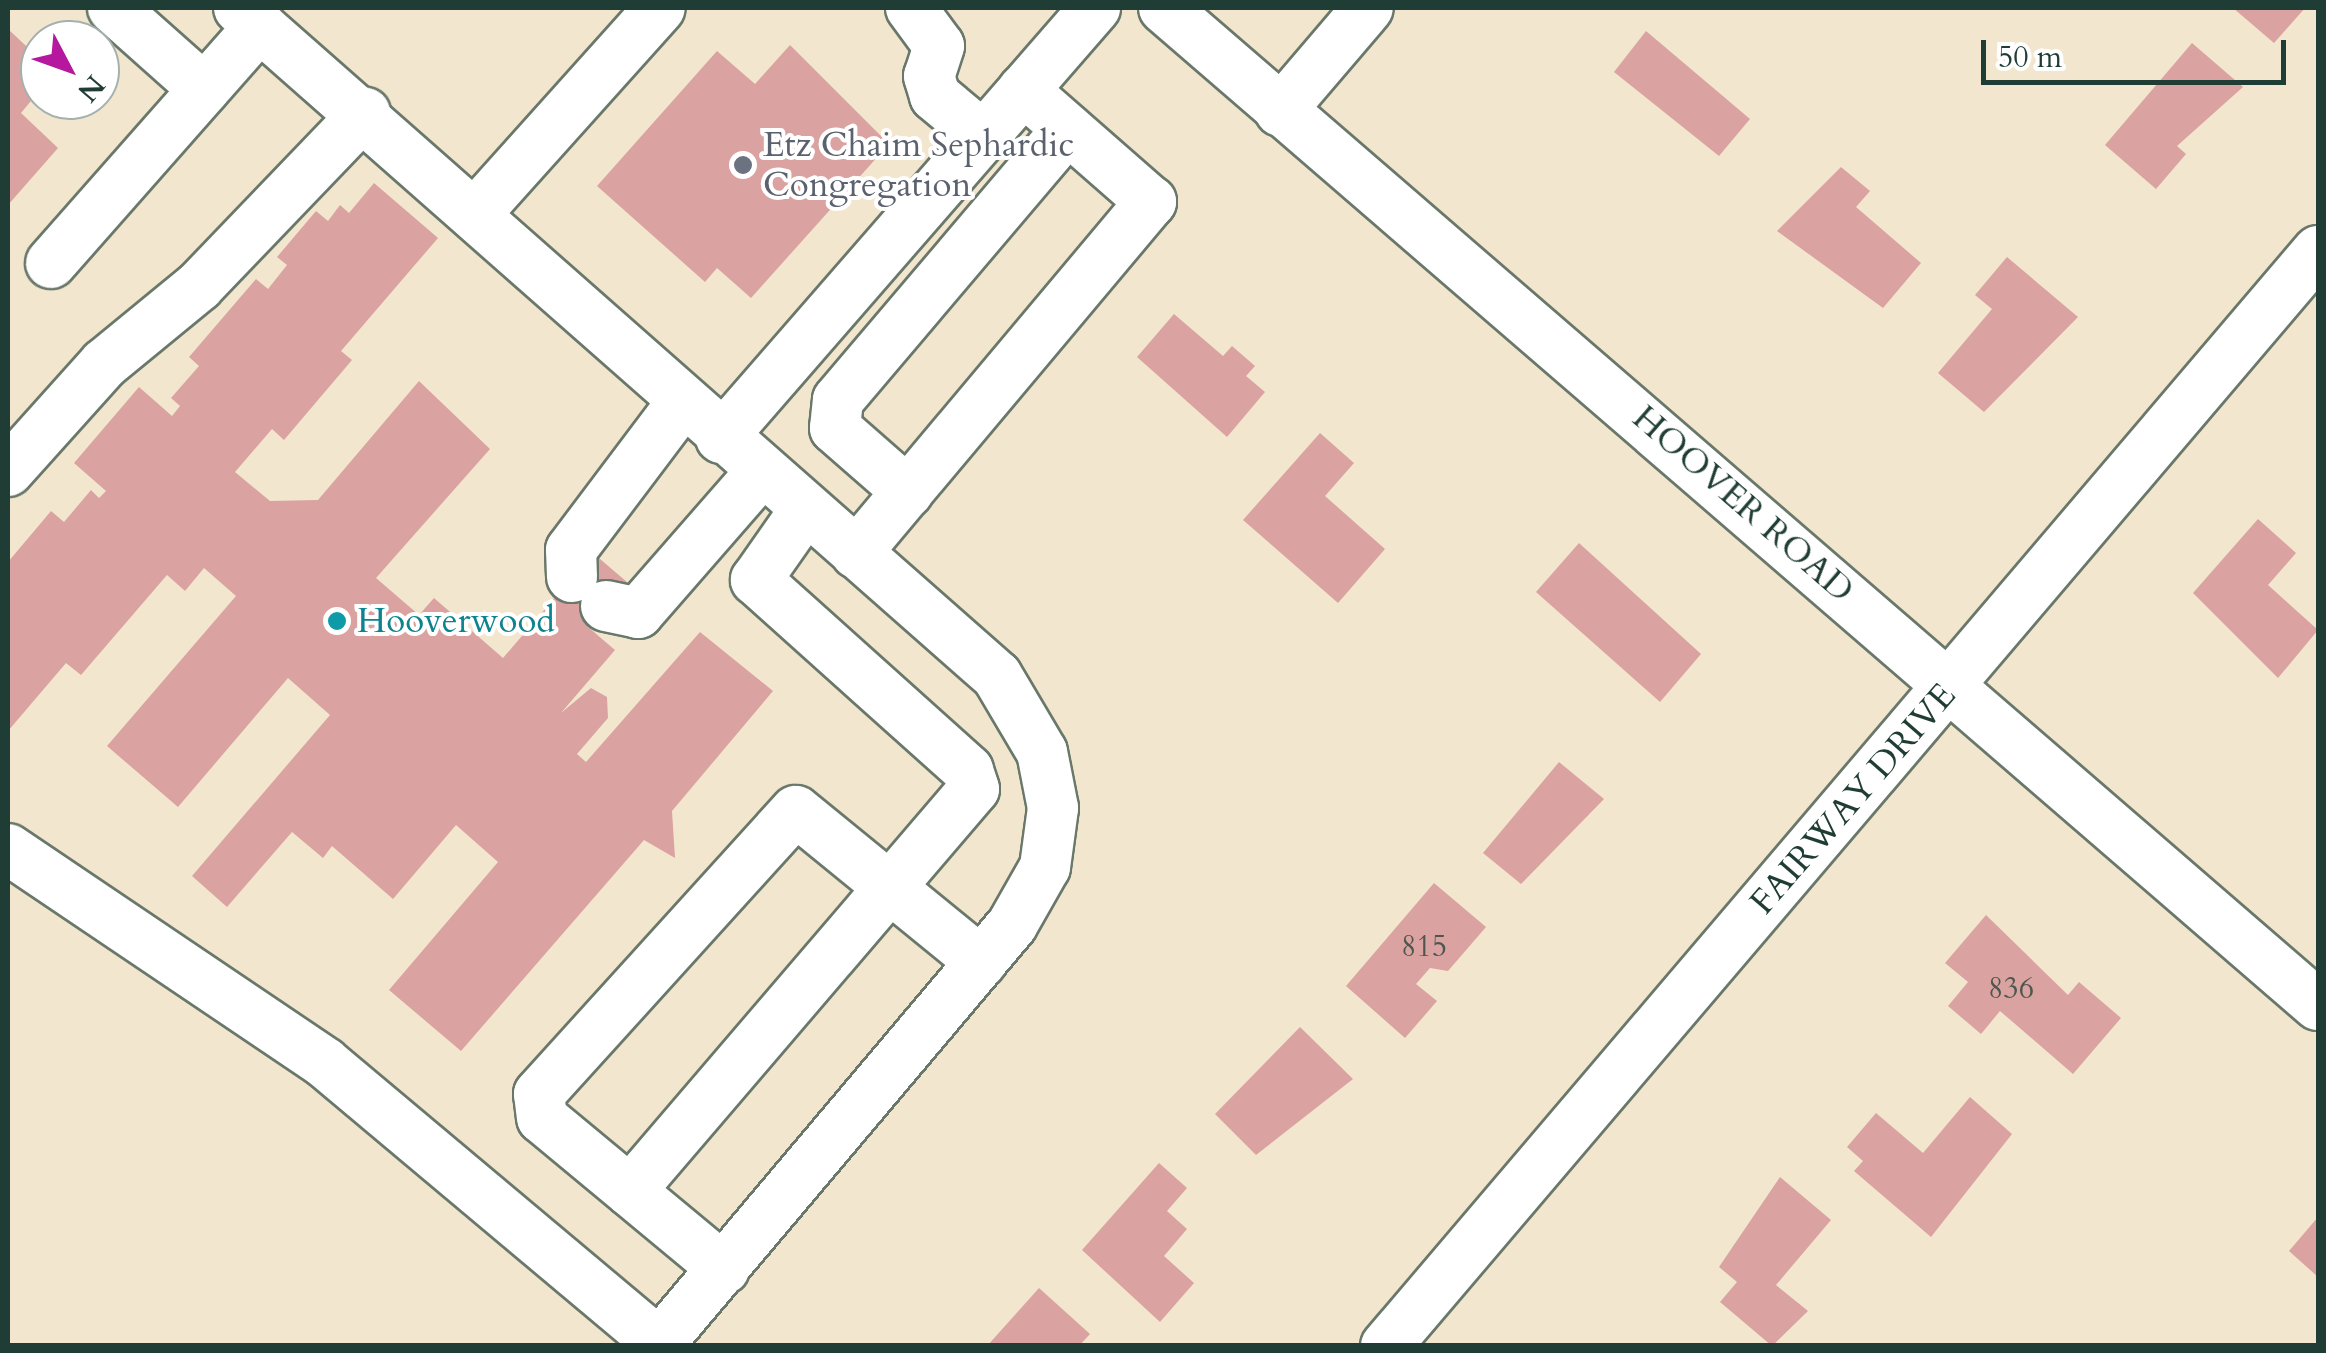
<!DOCTYPE html>
<style>
body{margin:0}
#map{position:relative;width:2326px;height:1353px;overflow:hidden;background:#f3e6ce;font-family:Cardo,serif}
div>[style]{position:absolute}
.building>*{inset:0;background:#daa2a0}
.roads{filter:drop-shadow(2px 0 #69786a) drop-shadow(-2px 0 #69786a) drop-shadow(0 2px #69786a) drop-shadow(0 -2px #69786a)}
.minor>*{height:50px;margin:-25px;padding:0 25px;transform-origin:25px;border-radius:25px;background:#fff}
.dots>*{width:28px;height:28px;translate:-50% -50%;box-sizing:border-box;border:5px solid #fff;border-radius:50%}
span{translate:-50% -50%;white-space:nowrap;text-align:center;line-height:1.15;-webkit-text-stroke:8px #fff;paint-order:stroke}
.number-label{font-size:30px;color:#4e564f}
.number-label span{-webkit-text-stroke-width:0}
.worship-label{font-size:35px;color:#5b616d}
.left{translate:0 -50%;text-align:left}
.street-label{font-size:35px;color:#1f3d34}
.culture-label{font-size:35px;color:#0d838f}
.frame{position:absolute;inset:0;border:10px solid #1f3d34;pointer-events:none}
.north{position:absolute;left:20px;top:20px;width:100px;height:100px;box-sizing:border-box;background:#fff;border:2px solid #a5b1ae;border-radius:50%;rotate:131deg;font-size:28px;font-weight:700;line-height:40px;text-align:center;color:#1f3d34}
.north::after{content:'';display:block;margin:auto;width:35px;height:45px;background:#b5179e;clip-path:polygon(50% 0,100% 100%,50% 72%,0 100%)}
.scale{position:absolute;left:1981px;top:40px;width:305px;height:45px;box-sizing:border-box;border:5px solid #1f3d34;border-top:0;padding-left:12px;font-size:30px;line-height:35px;white-space:nowrap;color:#1f3d34;-webkit-text-stroke:8px #fff;paint-order:stroke}
</style>
<div id="map">
<div class="building">
<div style="clip-path:polygon(2233px 8px,2305px 8px,2274px 43px)"></div>
<div style="clip-path:polygon(8px 29px,40px 59px,40px 90px,21px 113px,58px 148px,8px 205px)"></div>
<div style="clip-path:polygon(1646px 31px,1750px 119px,1719px 156px,1614px 72px)"></div>
<div style="clip-path:polygon(2192px 43px,2243px 87px,2177px 146px,2186px 154px,2156px 189px,2105px 145px)"></div>
<div style="clip-path:polygon(790px 45px,889px 144px,751px 298px,717px 268px,705px 282px,597px 186px,717px 51px,755px 84px)"></div>
<div style="clip-path:polygon(1841px 167px,1870px 191px,1856px 207px,1921px 263px,1883px 308px,1777px 231px)"></div>
<div style="clip-path:polygon(374px 183px,438px 238px,341px 351px,352px 360px,284px 440px,272px 429px,235px 472px,270px 501px,318px 500px,419px 381px,490px 449px,376px 578px,419px 615px,434px 598px,503px 658px,593px 553px,627px 582px,588px 627px,615px 650px,561px 713px,591px 688px,607px 697px,608px 718px,577px 754px,586px 762px,700px 632px,773px 691px,672px 811px,675px 858px,644px 840px,461px 1051px,389px 990px,498px 862px,456px 825px,393px 899px,332px 846px,323px 858px,292px 832px,227px 907px,192px 876px,330px 715px,288px 678px,178px 807px,107px 746px,236px 596px,204px 568px,185px 591px,167px 575px,81px 675px,66px 663px,8px 731px,8px 562px,51px 511px,64px 522px,91px 490px,99px 498px,106px 491px,74px 463px,139px 387px,172px 416px,180px 406px,171px 398px,199px 366px,189px 357px,256px 279px,268px 289px,287px 265px,277px 257px,316px 211px,328px 221px,340px 205px,349px 213px)"></div>
<div style="clip-path:polygon(2007px 257px,2078px 317px,1984px 412px,1938px 373px,1992px 309px,1975px 295px)"></div>
<div style="clip-path:polygon(1174px 314px,1223px 356px,1232px 346px,1255px 366px,1246px 376px,1265px 392px,1227px 437px,1137px 357px)"></div>
<div style="clip-path:polygon(1320px 433px,1354px 463px,1325px 496px,1385px 549px,1338px 603px,1243px 520px)"></div>
<div style="clip-path:polygon(2258px 519px,2296px 553px,2268px 585px,2318px 630px,2278px 678px,2193px 593px)"></div>
<div style="clip-path:polygon(1579px 543px,1701px 654px,1660px 702px,1536px 592px)"></div>
<div style="clip-path:polygon(1559px 762px,1604px 799px,1521px 884px,1483px 853px)"></div>
<div style="clip-path:polygon(1434px 883px,1486px 927px,1448px 971px,1430px 968px,1416px 984px,1437px 1001px,1405px 1038px,1346px 986px)"></div>
<div style="clip-path:polygon(1986px 915px,2068px 995px,2079px 982px,2121px 1018px,2073px 1074px,2000px 1011px,1981px 1034px,1948px 1006px,1968px 982px,1945px 963px)"></div>
<div style="clip-path:polygon(1300px 1027px,1353px 1079px,1256px 1155px,1215px 1114px)"></div>
<div style="clip-path:polygon(1970px 1097px,2012px 1134px,1931px 1237px,1854px 1171px,1863px 1161px,1847px 1147px,1876px 1113px,1923px 1153px)"></div>
<div style="clip-path:polygon(1159px 1163px,1187px 1188px,1167px 1211px,1187px 1229px,1164px 1256px,1194px 1283px,1160px 1322px,1082px 1250px)"></div>
<div style="clip-path:polygon(1780px 1177px,1831px 1220px,1776px 1285px,1808px 1311px,1772px 1346px,1720px 1302px,1737px 1282px,1719px 1267px)"></div>
<div style="clip-path:polygon(2318px 1217px,2318px 1277px,2289px 1251px)"></div>
<div style="clip-path:polygon(1039px 1288px,1090px 1334px,1079px 1346px,987px 1346px)"></div>
</div>
<div class="roads">
<div class="minor">
<div style="left:113px;top:8px;width:122px;rotate:41.7deg"></div>
<div style="left:239px;top:8px;width:1010px;rotate:41.39deg"></div>
<div style="left:997px;top:676px;width:88px;rotate:59.4deg"></div>
<div style="left:1042px;top:752px;width:57px;rotate:78.9deg"></div>
<div style="left:1053px;top:808px;width:60px;rotate:97.7deg"></div>
<div style="left:1045px;top:867px;width:67px;rotate:119.6deg"></div>
<div style="left:1012px;top:925px;width:551px;rotate:130.14deg"></div>
<div style="left:911px;top:8px;width:47px;rotate:53.6deg"></div>
<div style="left:939px;top:46px;width:32px;rotate:108deg"></div>
<div style="left:929px;top:76px;width:21px;rotate:73deg"></div>
<div style="left:935px;top:96px;width:62px;rotate:39.8deg"></div>
<div style="left:1164px;top:8px;width:1525px;rotate:40.83deg"></div>
<div style="left:1280px;top:111px;width:135px;rotate:-49.5deg"></div>
<div style="left:476px;top:213px;width:275px;rotate:-48.1deg"></div>
<div style="left:51px;top:263px;width:316px;rotate:-48.6deg"></div>
<div style="left:721px;top:438px;width:570px;rotate:-48.98deg"></div>
<div style="left:8px;top:471px;width:144px;rotate:-48.1deg"></div>
<div style="left:104px;top:364px;width:123px;rotate:-39.4deg"></div>
<div style="left:199px;top:286px;width:240px;rotate:-46.2deg"></div>
<div style="left:908px;top:492px;width:97px;rotate:-138.8deg"></div>
<div style="left:835px;top:428px;width:28px;rotate:-84deg"></div>
<div style="left:838px;top:400px;width:355px;rotate:-49.7deg"></div>
<div style="left:856px;top:553px;width:459px;rotate:-50deg"></div>
<div style="left:1151px;top:202px;width:170px;rotate:-138.8deg"></div>
<div style="left:572px;top:577px;width:27px;rotate:-92deg"></div>
<div style="left:571px;top:550px;width:183px;rotate:-53deg"></div>
<div style="left:606px;top:606px;width:33px;rotate:12deg"></div>
<div style="left:638px;top:613px;width:187px;rotate:-48.9deg"></div>
<div style="left:8px;top:849px;width:382px;rotate:34deg"></div>
<div style="left:325px;top:1063px;width:436px;rotate:40deg"></div>
<div style="left:630px;top:1191px;width:529px;rotate:-49.45deg"></div>
<div style="left:974px;top:789px;width:20px;rotate:-108deg"></div>
<div style="left:968px;top:770px;width:285px;rotate:-138.1deg"></div>
<div style="left:756px;top:580px;width:85px;rotate:-55deg"></div>
<div style="left:724px;top:1269px;width:236px;rotate:-140.3deg"></div>
<div style="left:542px;top:1118px;width:24px;rotate:-97deg"></div>
<div style="left:539px;top:1094px;width:382px;rotate:-47.8deg"></div>
<div style="left:796px;top:811px;width:239px;rotate:39.2deg"></div>
<div style="left:1386px;top:1346px;width:1438px;rotate:-49.6deg"></div>
</div>
</div>
<div class="dots">
<div style="left:743px;top:165px;background:#6b7280"></div>
<div style="left:337px;top:621px;background:#0f9aa8"></div>
</div>
<div class="number-label">
<span style="left:1424px;top:947px">815</span>
<span style="left:2011px;top:989px">836</span>
</div>
<div class="worship-label">
<span class="left" style="left:763px;top:165px">Etz Chaim Sephardic<br>Congregation</span>
</div>
<div class="street-label">
<span style="left:1743px;top:504px;rotate:41deg">HOOVER ROAD</span>
<span style="left:1853px;top:799px;rotate:-49deg">FAIRWAY DRIVE</span>
</div>
<div class="culture-label">
<span class="left" style="left:357px;top:621px">Hooverwood</span>
</div>
<div class="frame"></div>
<div class="north">N</div>
<div class="scale">50 m</div>
</div>
